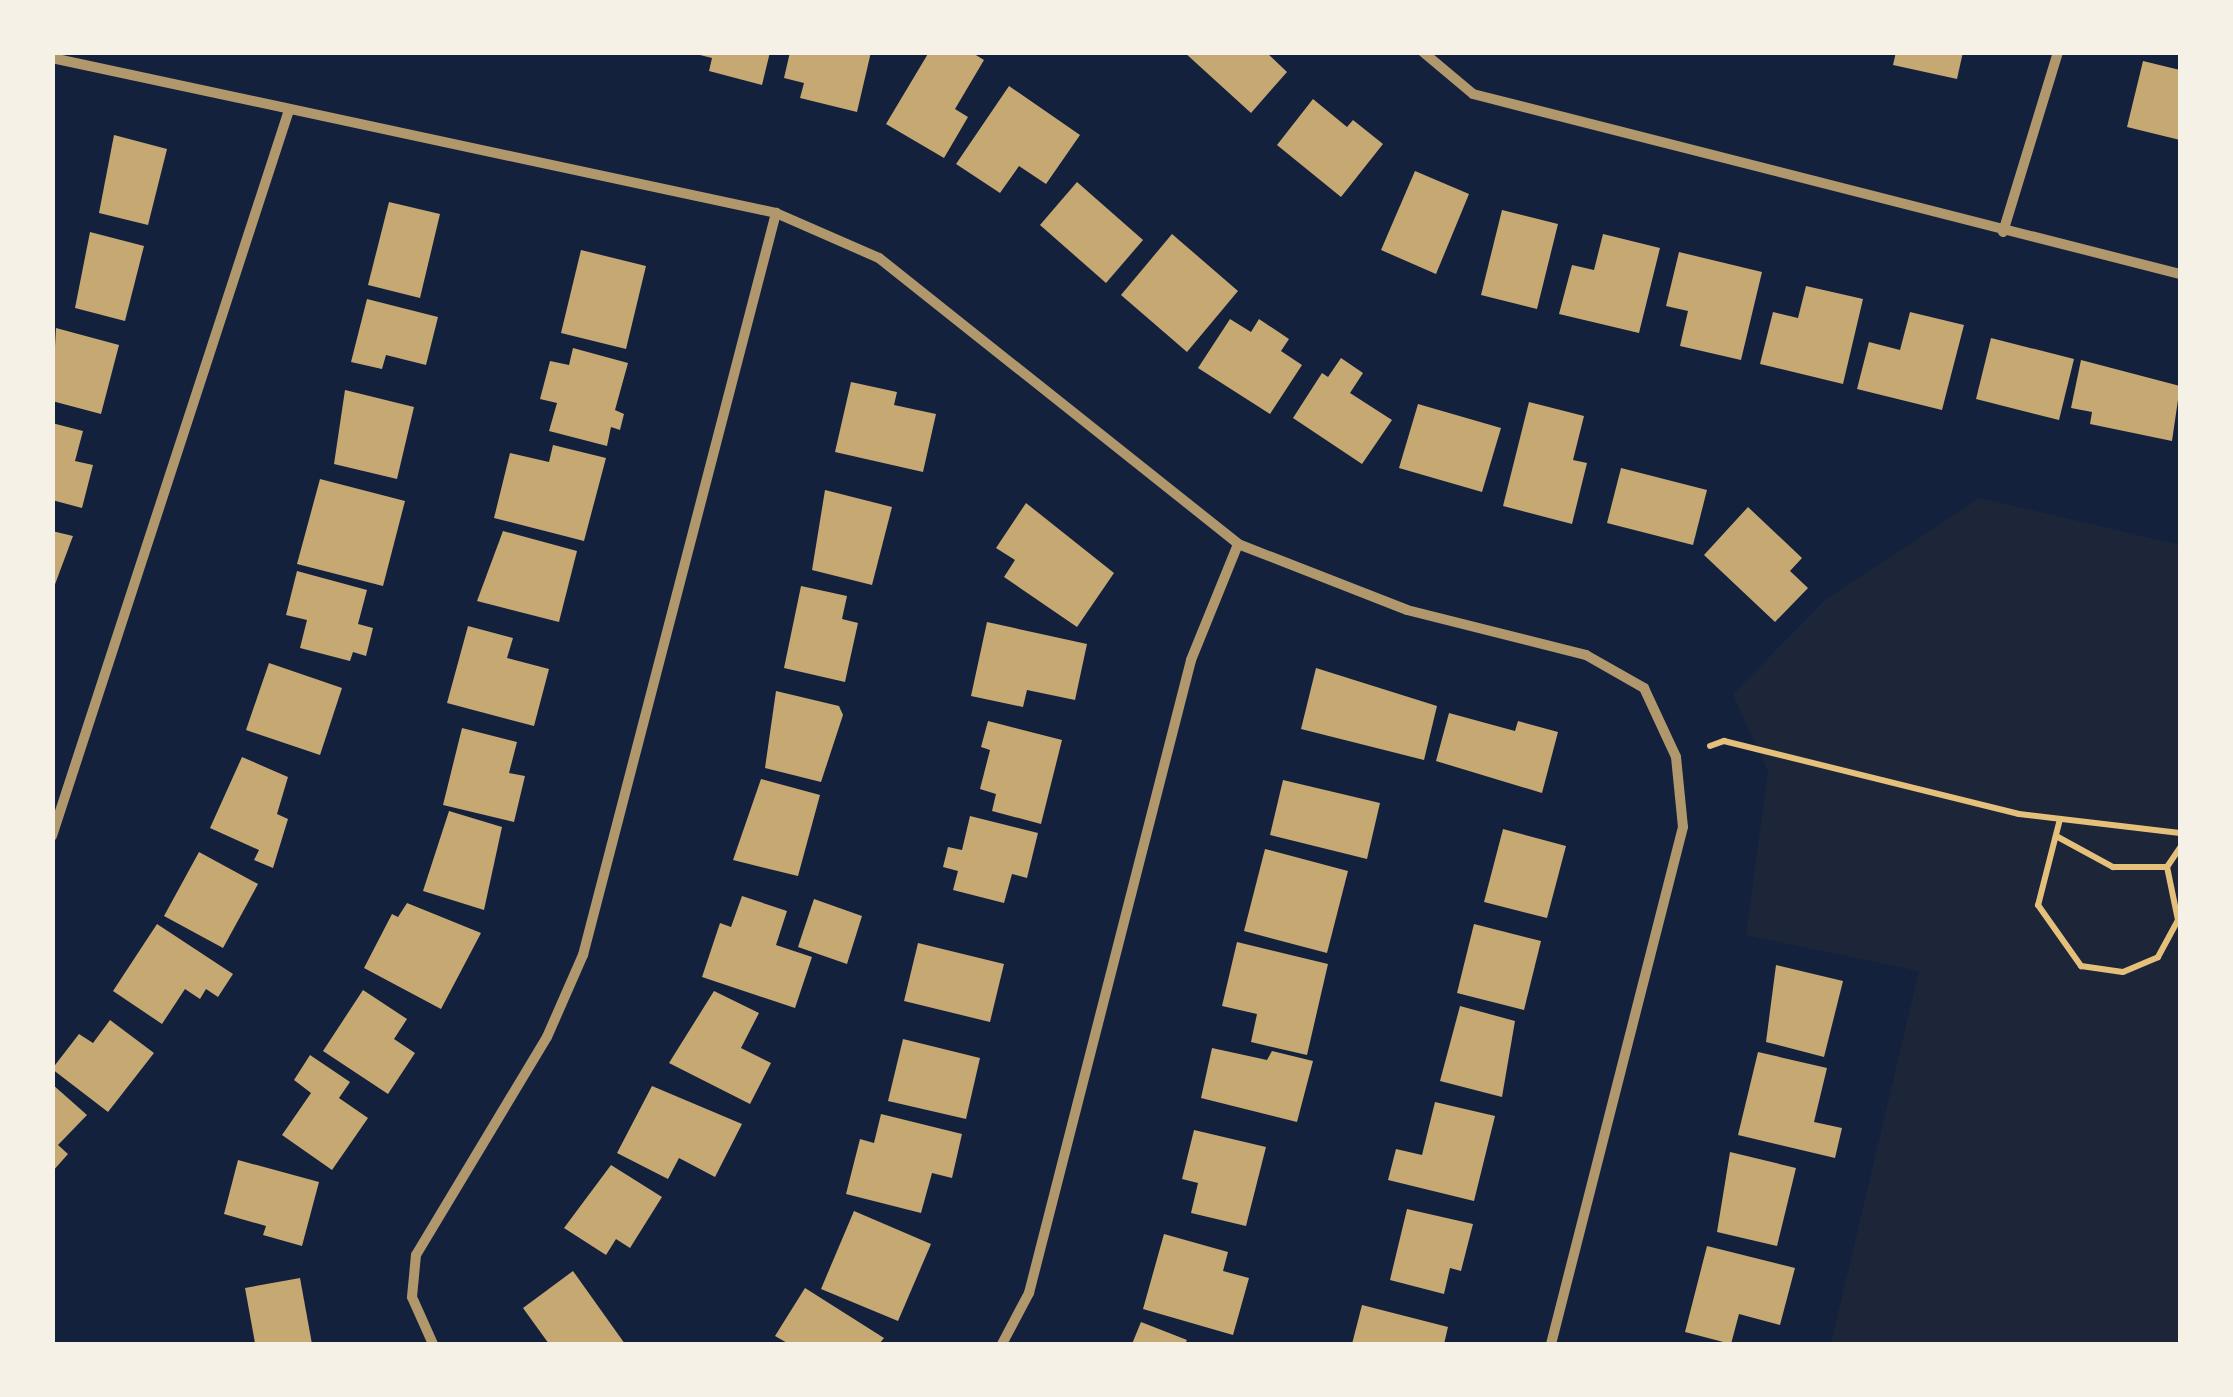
<!DOCTYPE html>
<style>
body{margin:0}
#map{position:relative;width:2233px;height:1397px;overflow:hidden;background:#14213d;font-family:"PT Serif",serif}
div>[style]{position:absolute}
.green>*{inset:0;background:#1d2539}
.building>*{inset:0;background:#c6a872}
.path>*{height:6px;margin:-3px;padding:0 3px;transform-origin:3px;border-radius:3px;background:#e5c07b}
.minor>*{height:10px;margin:-5px;padding:0 5px;transform-origin:5px;border-radius:5px;background:#b1986c}
span{translate:-50% -50%;white-space:nowrap;text-align:center;line-height:1.15;-webkit-text-stroke:9px #f6f1e7;paint-order:stroke}
.frame{position:absolute;inset:0;border:55px solid #f6f1e7;pointer-events:none}
</style>
<div id="map">
<div class="green">
<div style="clip-path:polygon(1980px 498px,2180px 545px,2180px 1344px,1831px 1344px,1919px 971px,1746px 935px,1768px 772px,1733px 694px,1825px 600px)"></div>
</div>
<div class="building">
<div style="clip-path:polygon(770px 52px,762px 85px,709px 71px,712px 58px,696px 54px)"></div>
<div style="clip-path:polygon(790px 52px,871px 52px,857px 112px,800px 98px,804px 83px,784px 78px)"></div>
<div style="clip-path:polygon(929px 52px,971px 52px,984px 60px,955px 109px,968px 117px,944px 158px,886px 124px)"></div>
<div style="clip-path:polygon(1184px 52px,1266px 52px,1287px 72px,1251px 113px)"></div>
<div style="clip-path:polygon(1896px 52px,1963px 52px,1957px 79px,1893px 65px)"></div>
<div style="clip-path:polygon(2143px 61px,2180px 70px,2180px 140px,2127px 127px)"></div>
<div style="clip-path:polygon(1009px 86px,1080px 135px,1046px 184px,1019px 166px,1000px 193px,956px 164px)"></div>
<div style="clip-path:polygon(1313px 99px,1347px 127px,1353px 120px,1383px 144px,1341px 197px,1277px 145px)"></div>
<div style="clip-path:polygon(114px 135px,167px 149px,148px 225px,99px 213px)"></div>
<div style="clip-path:polygon(1415px 171px,1469px 194px,1436px 274px,1381px 250px)"></div>
<div style="clip-path:polygon(1077px 182px,1143px 240px,1106px 283px,1040px 225px)"></div>
<div style="clip-path:polygon(389px 202px,440px 214px,420px 298px,368px 285px)"></div>
<div style="clip-path:polygon(1502px 210px,1558px 224px,1537px 309px,1481px 295px)"></div>
<div style="clip-path:polygon(90px 232px,144px 246px,125px 321px,75px 308px)"></div>
<div style="clip-path:polygon(1172px 234px,1238px 291px,1187px 352px,1121px 295px)"></div>
<div style="clip-path:polygon(1603px 234px,1660px 248px,1639px 333px,1559px 314px,1572px 265px,1594px 270px)"></div>
<div style="clip-path:polygon(581px 250px,646px 266px,626px 349px,561px 333px)"></div>
<div style="clip-path:polygon(1679px 252px,1762px 272px,1741px 360px,1680px 346px,1688px 311px,1666px 306px)"></div>
<div style="clip-path:polygon(1806px 286px,1863px 299px,1843px 384px,1760px 364px,1773px 312px,1798px 318px)"></div>
<div style="clip-path:polygon(367px 299px,438px 317px,426px 365px,386px 355px,382px 369px,351px 362px)"></div>
<div style="clip-path:polygon(1910px 312px,1964px 325px,1942px 410px,1857px 389px,1869px 342px,1900px 350px)"></div>
<div style="clip-path:polygon(1230px 319px,1251px 332px,1259px 319px,1289px 339px,1281px 351px,1302px 365px,1270px 414px,1198px 368px)"></div>
<div style="clip-path:polygon(56px 328px,119px 345px,101px 414px,52px 401px)"></div>
<div style="clip-path:polygon(1991px 338px,2074px 359px,2059px 420px,1976px 399px)"></div>
<div style="clip-path:polygon(573px 348px,628px 363px,615px 410px,624px 414px,620px 430px,611px 427px,607px 446px,549px 431px,557px 403px,540px 399px,550px 361px,569px 365px)"></div>
<div style="clip-path:polygon(1341px 358px,1363px 373px,1350px 393px,1392px 420px,1362px 464px,1293px 418px,1322px 373px,1328px 377px)"></div>
<div style="clip-path:polygon(2081px 360px,2180px 386px,2172px 441px,2090px 424px,2092px 412px,2071px 408px)"></div>
<div style="clip-path:polygon(851px 382px,897px 392px,894px 405px,936px 414px,923px 472px,835px 452px)"></div>
<div style="clip-path:polygon(345px 390px,414px 407px,397px 479px,334px 464px)"></div>
<div style="clip-path:polygon(1529px 402px,1584px 416px,1573px 460px,1587px 463px,1572px 524px,1503px 506px)"></div>
<div style="clip-path:polygon(1418px 404px,1501px 428px,1482px 492px,1399px 468px)"></div>
<div style="clip-path:polygon(52px 423px,83px 431px,75px 461px,93px 465px,82px 508px,52px 500px)"></div>
<div style="clip-path:polygon(553px 445px,606px 458px,584px 541px,494px 518px,510px 453px,549px 462px)"></div>
<div style="clip-path:polygon(1621px 468px,1707px 490px,1693px 545px,1607px 523px)"></div>
<div style="clip-path:polygon(320px 479px,405px 501px,383px 586px,297px 564px)"></div>
<div style="clip-path:polygon(825px 490px,892px 507px,872px 585px,812px 570px)"></div>
<div style="clip-path:polygon(1026px 503px,1114px 573px,1077px 627px,1004px 577px,1015px 560px,996px 548px)"></div>
<div style="clip-path:polygon(1748px 507px,1802px 558px,1790px 571px,1808px 588px,1775px 622px,1704px 555px)"></div>
<div style="clip-path:polygon(52px 531px,73px 536px,54px 587px,52px 587px)"></div>
<div style="clip-path:polygon(503px 531px,577px 551px,559px 622px,477px 601px)"></div>
<div style="clip-path:polygon(297px 571px,367px 590px,358px 624px,373px 628px,366px 656px,353px 652px,350px 661px,300px 648px,307px 620px,286px 615px)"></div>
<div style="clip-path:polygon(801px 586px,847px 596px,842px 619px,858px 623px,845px 682px,784px 668px)"></div>
<div style="clip-path:polygon(987px 622px,1087px 644px,1075px 700px,1027px 690px,1023px 707px,971px 696px)"></div>
<div style="clip-path:polygon(468px 626px,513px 638px,507px 658px,549px 669px,534px 726px,447px 703px)"></div>
<div style="clip-path:polygon(269px 663px,342px 688px,320px 755px,246px 730px)"></div>
<div style="clip-path:polygon(1316px 668px,1437px 706px,1424px 760px,1301px 729px)"></div>
<div style="clip-path:polygon(776px 691px,839px 706px,843px 715px,821px 782px,765px 768px)"></div>
<div style="clip-path:polygon(1449px 713px,1515px 731px,1518px 721px,1558px 732px,1542px 793px,1436px 761px)"></div>
<div style="clip-path:polygon(988px 721px,1062px 740px,1041px 824px,992px 811px,996px 794px,980px 789px,990px 750px,981px 747px)"></div>
<div style="clip-path:polygon(462px 728px,517px 742px,509px 773px,525px 776px,514px 822px,443px 805px)"></div>
<div style="clip-path:polygon(242px 757px,288px 777px,277px 814px,288px 819px,273px 868px,254px 860px,259px 850px,210px 828px)"></div>
<div style="clip-path:polygon(761px 779px,820px 795px,798px 876px,733px 860px)"></div>
<div style="clip-path:polygon(1283px 780px,1380px 803px,1367px 859px,1270px 835px)"></div>
<div style="clip-path:polygon(449px 811px,502px 827px,484px 910px,423px 891px)"></div>
<div style="clip-path:polygon(970px 816px,1038px 833px,1027px 878px,1012px 874px,1004px 903px,953px 890px,958px 871px,943px 867px,948px 847px,962px 850px)"></div>
<div style="clip-path:polygon(1503px 829px,1566px 846px,1547px 918px,1484px 902px)"></div>
<div style="clip-path:polygon(1265px 849px,1348px 871px,1327px 953px,1244px 931px)"></div>
<div style="clip-path:polygon(199px 852px,258px 884px,223px 948px,164px 916px)"></div>
<div style="clip-path:polygon(742px 896px,787px 911px,776px 945px,812px 957px,795px 1008px,702px 977px,720px 923px,731px 927px)"></div>
<div style="clip-path:polygon(814px 899px,862px 916px,847px 964px,798px 947px)"></div>
<div style="clip-path:polygon(407px 903px,481px 933px,441px 1009px,364px 968px,392px 914px,398px 917px)"></div>
<div style="clip-path:polygon(157px 924px,233px 974px,218px 997px,206px 989px,200px 999px,185px 989px,162px 1024px,113px 991px)"></div>
<div style="clip-path:polygon(1474px 924px,1541px 941px,1524px 1010px,1457px 993px)"></div>
<div style="clip-path:polygon(1237px 942px,1328px 964px,1307px 1055px,1251px 1042px,1257px 1014px,1222px 1006px)"></div>
<div style="clip-path:polygon(918px 943px,1004px 964px,990px 1022px,904px 1001px)"></div>
<div style="clip-path:polygon(1776px 965px,1843px 981px,1824px 1057px,1766px 1042px)"></div>
<div style="clip-path:polygon(363px 990px,407px 1019px,394px 1039px,415px 1053px,388px 1094px,323px 1051px)"></div>
<div style="clip-path:polygon(714px 991px,759px 1013px,741px 1048px,771px 1063px,750px 1104px,669px 1063px)"></div>
<div style="clip-path:polygon(1460px 1006px,1515px 1021px,1502px 1097px,1440px 1081px)"></div>
<div style="clip-path:polygon(110px 1020px,154px 1053px,108px 1112px,52px 1069px,79px 1034px,93px 1043px)"></div>
<div style="clip-path:polygon(903px 1039px,980px 1058px,966px 1119px,888px 1101px)"></div>
<div style="clip-path:polygon(1212px 1048px,1267px 1060px,1272px 1051px,1313px 1061px,1297px 1122px,1201px 1098px)"></div>
<div style="clip-path:polygon(1758px 1052px,1827px 1068px,1814px 1122px,1842px 1128px,1835px 1158px,1738px 1135px)"></div>
<div style="clip-path:polygon(310px 1055px,350px 1082px,339px 1098px,368px 1118px,332px 1170px,282px 1135px,311px 1093px,294px 1080px)"></div>
<div style="clip-path:polygon(52px 1084px,87px 1115px,58px 1145px,68px 1154px,52px 1172px)"></div>
<div style="clip-path:polygon(652px 1086px,742px 1124px,715px 1177px,679px 1158px,668px 1179px,617px 1153px)"></div>
<div style="clip-path:polygon(1435px 1102px,1495px 1116px,1474px 1201px,1388px 1180px,1396px 1149px,1422px 1155px)"></div>
<div style="clip-path:polygon(881px 1114px,962px 1134px,952px 1178px,932px 1173px,921px 1213px,846px 1194px,860px 1139px,874px 1143px)"></div>
<div style="clip-path:polygon(1194px 1130px,1266px 1147px,1246px 1226px,1191px 1213px,1198px 1183px,1182px 1179px)"></div>
<div style="clip-path:polygon(1730px 1152px,1796px 1168px,1777px 1246px,1717px 1232px)"></div>
<div style="clip-path:polygon(238px 1160px,319px 1182px,302px 1246px,263px 1235px,266px 1226px,224px 1214px)"></div>
<div style="clip-path:polygon(611px 1165px,662px 1197px,630px 1248px,616px 1239px,606px 1255px,564px 1228px)"></div>
<div style="clip-path:polygon(1407px 1209px,1473px 1224px,1461px 1271px,1450px 1268px,1444px 1294px,1390px 1280px)"></div>
<div style="clip-path:polygon(854px 1211px,931px 1244px,898px 1321px,821px 1289px)"></div>
<div style="clip-path:polygon(1164px 1234px,1228px 1252px,1223px 1271px,1249px 1278px,1233px 1335px,1143px 1309px)"></div>
<div style="clip-path:polygon(1707px 1246px,1795px 1268px,1780px 1325px,1739px 1314px,1731px 1344px,1685px 1332px)"></div>
<div style="clip-path:polygon(573px 1271px,625px 1344px,549px 1344px,523px 1308px)"></div>
<div style="clip-path:polygon(300px 1278px,312px 1344px,255px 1343px,245px 1288px)"></div>
<div style="clip-path:polygon(805px 1288px,884px 1338px,879px 1344px,789px 1344px,775px 1336px)"></div>
<div style="clip-path:polygon(1362px 1305px,1448px 1327px,1444px 1344px,1352px 1344px)"></div>
<div style="clip-path:polygon(1141px 1322px,1187px 1340px,1185px 1344px,1132px 1344px)"></div>
</div>
<div class="path">
<div style="left:1710px;top:746px;width:15px;rotate:-20deg"></div>
<div style="left:1724px;top:741px;width:304px;rotate:13.9deg"></div>
<div style="left:2019px;top:814px;width:162px;rotate:6.7deg"></div>
<div style="left:2060px;top:819px;width:89px;rotate:104.3deg"></div>
<div style="left:2038px;top:905px;width:75px;rotate:54.8deg"></div>
<div style="left:2081px;top:966px;width:42px;rotate:8.1deg"></div>
<div style="left:2123px;top:972px;width:38px;rotate:-23deg"></div>
<div style="left:2158px;top:957px;width:42px;rotate:-61.6deg"></div>
<div style="left:2178px;top:920px;width:54px;rotate:-101.7deg"></div>
<div style="left:2167px;top:867px;width:23px;rotate:-56deg"></div>
<div style="left:2056px;top:836px;width:65px;rotate:28.5deg"></div>
<div style="left:2113px;top:867px;width:54px"></div>
</div>
<div class="minor">
<div style="left:1423px;top:52px;width:65px;rotate:40deg"></div>
<div style="left:1473px;top:94px;width:730px;rotate:14.28deg"></div>
<div style="left:52px;top:58px;width:740px;rotate:12.08deg"></div>
<div style="left:776px;top:213px;width:112px;rotate:23.6deg"></div>
<div style="left:879px;top:258px;width:459px;rotate:38.5deg"></div>
<div style="left:1238px;top:544px;width:181px;rotate:21.3deg"></div>
<div style="left:1407px;top:610px;width:185px;rotate:14.1deg"></div>
<div style="left:1586px;top:655px;width:67px;rotate:29.6deg"></div>
<div style="left:1644px;top:688px;width:76px;rotate:65.1deg"></div>
<div style="left:1676px;top:757px;width:70px;rotate:84.3deg"></div>
<div style="left:1683px;top:827px;width:534px;rotate:104.32deg"></div>
<div style="left:2003px;top:232px;width:188px;rotate:-73deg"></div>
<div style="left:52px;top:836px;width:761px;rotate:-71.92deg"></div>
<div style="left:433px;top:1344px;width:51px;rotate:-114.1deg"></div>
<div style="left:412px;top:1297px;width:42px;rotate:-84.6deg"></div>
<div style="left:416px;top:1255px;width:254px;rotate:-59deg"></div>
<div style="left:547px;top:1037px;width:90px;rotate:-66.3deg"></div>
<div style="left:583px;top:955px;width:767px;rotate:-75.42deg"></div>
<div style="left:1002px;top:1344px;width:58px;rotate:-62.1deg"></div>
<div style="left:1029px;top:1293px;width:653px;rotate:-75.64deg"></div>
<div style="left:1191px;top:660px;width:125px;rotate:-67.9deg"></div>
</div>
<div class="frame"></div>
</div>
